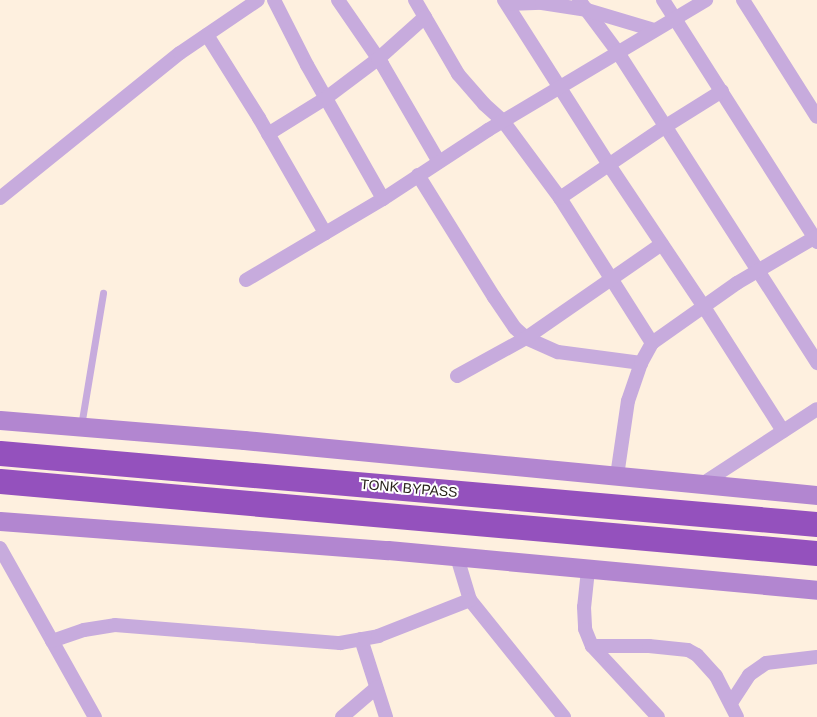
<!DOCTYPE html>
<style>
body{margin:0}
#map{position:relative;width:817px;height:717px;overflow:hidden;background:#fef0df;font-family:Helvetica,sans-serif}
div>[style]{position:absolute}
.lane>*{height:7px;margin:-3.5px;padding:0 3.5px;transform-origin:3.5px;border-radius:3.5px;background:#c7abdd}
.street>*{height:14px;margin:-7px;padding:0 7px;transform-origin:7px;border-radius:7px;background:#c7abdd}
.secondary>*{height:19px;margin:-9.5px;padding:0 9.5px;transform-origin:9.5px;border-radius:9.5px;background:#b286d0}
.highway>*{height:25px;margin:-12.5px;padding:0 12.5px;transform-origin:12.5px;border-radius:12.5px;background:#9451bd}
span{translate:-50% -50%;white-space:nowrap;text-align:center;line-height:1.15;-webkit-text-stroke:4px #fff;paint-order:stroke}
.street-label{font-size:14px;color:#28221a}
</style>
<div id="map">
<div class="lane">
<div style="left:81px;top:426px;width:135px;rotate:-80.6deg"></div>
</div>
<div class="street">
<div style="left:274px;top:0;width:73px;rotate:63.1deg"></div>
<div style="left:307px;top:65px;width:154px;rotate:60.4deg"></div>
<div style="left:338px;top:0;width:78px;rotate:55.5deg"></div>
<div style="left:382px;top:64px;width:113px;rotate:59.8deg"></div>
<div style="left:415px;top:0;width:86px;rotate:59.8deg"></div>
<div style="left:458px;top:74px;width:40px;rotate:49deg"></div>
<div style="left:484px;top:104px;width:25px;rotate:42deg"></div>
<div style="left:503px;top:121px;width:96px;rotate:53.5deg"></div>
<div style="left:560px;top:198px;width:172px;rotate:57.6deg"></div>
<div style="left:504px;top:0;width:196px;rotate:57.5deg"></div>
<div style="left:609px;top:165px;width:171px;rotate:56.2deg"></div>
<div style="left:704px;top:307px;width:147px;rotate:57.5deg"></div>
<div style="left:579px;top:0;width:64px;rotate:53.3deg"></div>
<div style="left:617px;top:51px;width:371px;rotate:57.3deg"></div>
<div style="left:663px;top:0;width:287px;rotate:57.5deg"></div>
<div style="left:743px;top:0;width:138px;rotate:57.7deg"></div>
<div style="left:508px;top:4px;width:34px;rotate:-2deg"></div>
<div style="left:542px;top:3px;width:46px;rotate:8.8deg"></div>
<div style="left:587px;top:10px;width:70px;rotate:16.6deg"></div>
<div style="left:207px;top:35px;width:98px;rotate:57.9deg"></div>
<div style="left:259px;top:118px;width:133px;rotate:60.1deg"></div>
<div style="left:268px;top:134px;width:68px;rotate:-31.8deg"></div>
<div style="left:326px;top:98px;width:65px;rotate:-36.9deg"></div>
<div style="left:378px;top:59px;width:63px;rotate:-41.8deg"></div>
<div style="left:418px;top:175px;width:144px;rotate:58.1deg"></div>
<div style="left:494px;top:297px;width:37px;rotate:56deg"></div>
<div style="left:515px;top:328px;width:15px;rotate:42deg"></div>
<div style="left:526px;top:338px;width:35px;rotate:24deg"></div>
<div style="left:558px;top:352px;width:84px;rotate:7.5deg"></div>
<div style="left:0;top:198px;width:231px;rotate:-38.9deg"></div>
<div style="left:180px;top:53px;width:94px;rotate:-34.2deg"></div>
<div style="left:560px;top:198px;width:128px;rotate:-34.2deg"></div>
<div style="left:666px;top:126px;width:66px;rotate:-32deg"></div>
<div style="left:246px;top:280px;width:159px;rotate:-30.6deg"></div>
<div style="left:383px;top:199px;width:126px;rotate:-33.3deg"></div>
<div style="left:488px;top:130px;width:254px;rotate:-30.8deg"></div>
<div style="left:457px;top:376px;width:79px;rotate:-28.8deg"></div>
<div style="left:526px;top:338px;width:165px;rotate:-34.7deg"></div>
<div style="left:617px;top:476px;width:76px;rotate:-81.7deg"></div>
<div style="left:628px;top:401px;width:40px;rotate:-71.1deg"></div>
<div style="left:641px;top:363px;width:23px;rotate:-61deg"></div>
<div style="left:652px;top:343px;width:104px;rotate:-35.2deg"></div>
<div style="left:737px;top:283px;width:93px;rotate:-30.4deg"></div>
<div style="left:702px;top:484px;width:137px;rotate:-33.1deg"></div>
<div style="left:0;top:548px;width:194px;rotate:60.7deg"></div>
<div style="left:457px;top:557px;width:45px;rotate:73.2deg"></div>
<div style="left:470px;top:600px;width:150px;rotate:51.2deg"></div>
<div style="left:588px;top:570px;width:37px;rotate:96deg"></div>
<div style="left:584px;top:607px;width:22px;rotate:87deg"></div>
<div style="left:585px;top:629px;width:18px;rotate:68deg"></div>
<div style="left:592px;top:646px;width:97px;rotate:47.1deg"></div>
<div style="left:361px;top:639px;width:82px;rotate:72.2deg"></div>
<div style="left:52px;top:641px;width:34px;rotate:-19deg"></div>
<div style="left:84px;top:630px;width:31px;rotate:-9deg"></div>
<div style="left:115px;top:625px;width:226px;rotate:4.6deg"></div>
<div style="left:340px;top:643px;width:39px;rotate:-10deg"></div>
<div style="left:378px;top:636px;width:99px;rotate:-21.4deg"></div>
<div style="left:592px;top:646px;width:57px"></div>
<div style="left:649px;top:646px;width:39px;rotate:6deg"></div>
<div style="left:688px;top:650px;width:10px;rotate:29deg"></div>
<div style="left:697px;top:655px;width:28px;rotate:48deg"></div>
<div style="left:716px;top:676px;width:46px;rotate:62.9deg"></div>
<div style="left:731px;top:703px;width:33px;rotate:-57deg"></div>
<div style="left:749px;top:675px;width:21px;rotate:-35deg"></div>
<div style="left:766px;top:663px;width:51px;rotate:-6.7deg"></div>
<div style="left:342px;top:717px;width:45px;rotate:-40.5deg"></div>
</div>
<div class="secondary">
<div style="left:0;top:420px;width:245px;rotate:4.7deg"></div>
<div style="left:244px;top:440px;width:576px;rotate:5.48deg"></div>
<div style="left:0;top:521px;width:389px;rotate:4.3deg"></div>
<div style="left:388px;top:550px;width:431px;rotate:5.3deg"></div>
</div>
<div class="highway">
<div style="left:0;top:453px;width:820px;rotate:4.97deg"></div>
<div style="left:0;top:481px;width:820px;rotate:5.04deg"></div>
</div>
<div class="street-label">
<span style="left:409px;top:488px;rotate:5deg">TONK BYPASS</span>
</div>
</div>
